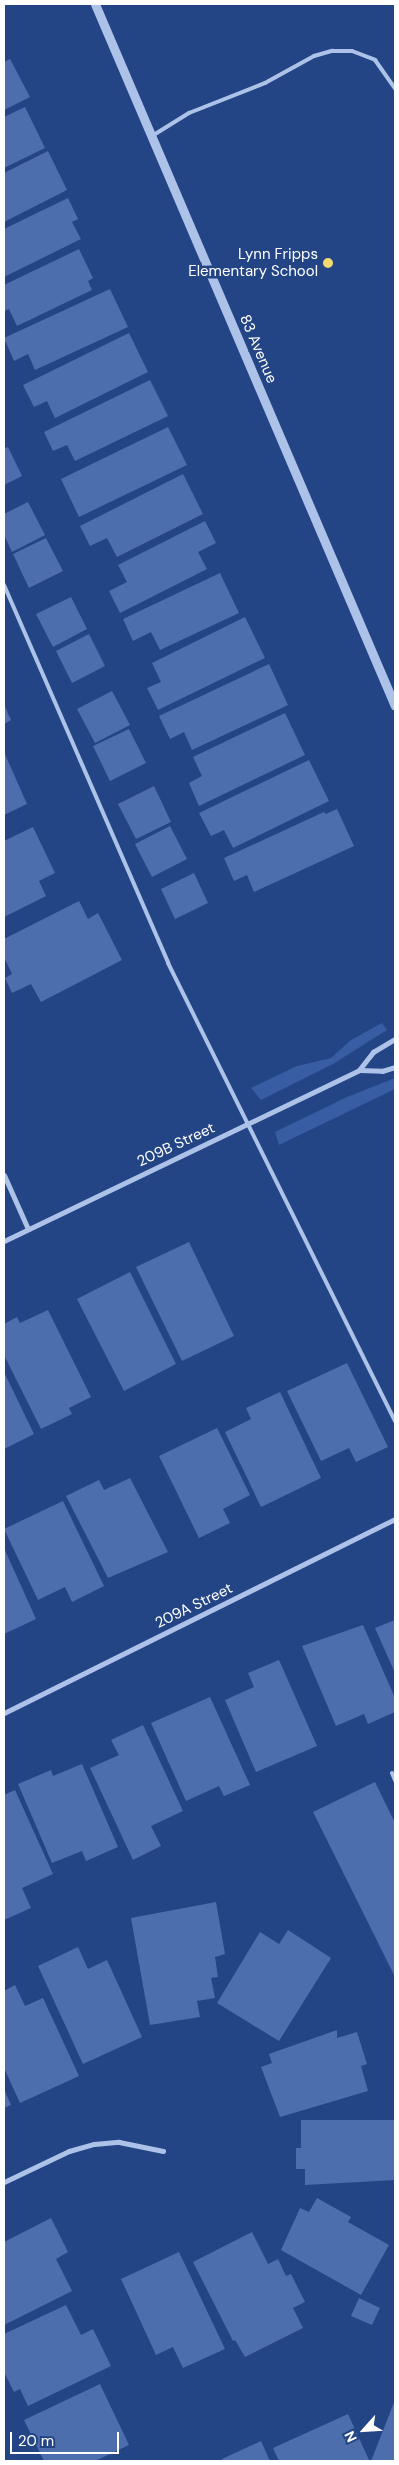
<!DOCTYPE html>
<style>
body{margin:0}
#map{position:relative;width:399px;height:2465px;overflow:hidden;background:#244585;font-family:"DM Sans",sans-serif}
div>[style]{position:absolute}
.green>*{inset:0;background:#385da2}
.building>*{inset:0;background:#4c6ead}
.service>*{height:4px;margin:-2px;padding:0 2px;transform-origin:2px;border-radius:2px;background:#adc2e8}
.minor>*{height:5px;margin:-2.5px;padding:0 2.5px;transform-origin:2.5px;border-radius:2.5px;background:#adc2e8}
.tertiary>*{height:9px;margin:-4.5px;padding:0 4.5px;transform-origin:4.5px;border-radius:4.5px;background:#adc2e8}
.dots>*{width:14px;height:14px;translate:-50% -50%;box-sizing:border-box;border:2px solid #244585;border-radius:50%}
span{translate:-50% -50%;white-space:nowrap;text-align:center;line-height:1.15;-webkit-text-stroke:5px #244585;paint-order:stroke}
.poi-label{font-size:15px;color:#fff}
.right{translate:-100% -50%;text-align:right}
.street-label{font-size:15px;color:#fff}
.frame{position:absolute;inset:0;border:5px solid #fff;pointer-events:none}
.north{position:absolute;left:339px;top:2405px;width:50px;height:50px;-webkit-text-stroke:4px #244585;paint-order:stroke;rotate:244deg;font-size:14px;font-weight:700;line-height:20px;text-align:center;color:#fff}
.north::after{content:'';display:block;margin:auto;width:18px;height:22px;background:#fff;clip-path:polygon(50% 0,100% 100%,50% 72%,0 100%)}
.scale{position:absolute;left:10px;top:2432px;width:109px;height:22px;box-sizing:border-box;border:2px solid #fff;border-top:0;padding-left:6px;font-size:15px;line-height:18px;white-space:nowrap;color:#fff;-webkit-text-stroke:4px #244585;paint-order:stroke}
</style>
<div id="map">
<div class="green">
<div style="clip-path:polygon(382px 1023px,387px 1030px,333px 1064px,261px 1100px,251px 1088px,297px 1066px,331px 1058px,351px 1040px)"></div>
<div style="clip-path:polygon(395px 1078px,395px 1089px,279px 1145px,275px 1132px,347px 1097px)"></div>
</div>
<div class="building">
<div style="clip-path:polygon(10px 59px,30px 97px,4px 110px,4px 62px)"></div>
<div style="clip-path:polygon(25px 107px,45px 148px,4px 168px,4px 117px)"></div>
<div style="clip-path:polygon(48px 151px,67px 190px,4px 222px,4px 173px)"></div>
<div style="clip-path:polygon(68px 198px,78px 219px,72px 222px,81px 239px,4px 277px,4px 229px)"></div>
<div style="clip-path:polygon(79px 249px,93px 278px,88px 281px,92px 290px,17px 326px,9px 309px,4px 311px,4px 285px)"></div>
<div style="clip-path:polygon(110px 289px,128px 327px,35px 370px,28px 354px,14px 361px,4px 338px)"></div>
<div style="clip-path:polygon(129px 333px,148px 372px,55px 418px,47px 401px,34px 407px,23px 385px)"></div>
<div style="clip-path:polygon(150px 380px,168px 416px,75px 461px,67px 445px,53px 451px,44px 432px)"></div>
<div style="clip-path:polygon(168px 427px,187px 465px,79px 517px,61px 479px)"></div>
<div style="clip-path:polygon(8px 447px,22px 476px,4px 485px,4px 449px)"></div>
<div style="clip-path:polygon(183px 474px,203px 514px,117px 557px,107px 538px,90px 546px,80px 526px)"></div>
<div style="clip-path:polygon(28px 502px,45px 535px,12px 552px,4px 535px,4px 514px)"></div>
<div style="clip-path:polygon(205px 521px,216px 543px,198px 552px,207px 569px,120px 613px,109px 591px,127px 582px,118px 565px)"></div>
<div style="clip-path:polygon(46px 538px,63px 571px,29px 588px,13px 554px)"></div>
<div style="clip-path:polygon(220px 573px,239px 613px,160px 650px,151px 632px,133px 641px,123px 619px)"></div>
<div style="clip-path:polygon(71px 597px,87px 629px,53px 647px,36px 614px)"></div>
<div style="clip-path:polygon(245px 617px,265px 658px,158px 710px,147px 688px,161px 682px,152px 663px)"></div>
<div style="clip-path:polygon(89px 634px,105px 666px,72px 683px,56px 651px)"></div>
<div style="clip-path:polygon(269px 664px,288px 705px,192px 750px,184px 732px,170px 739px,159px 716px)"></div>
<div style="clip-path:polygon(112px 691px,130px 725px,95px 743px,77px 709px)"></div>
<div style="clip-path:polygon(4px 705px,11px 720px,4px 724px)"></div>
<div style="clip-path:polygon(285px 713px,305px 755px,199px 806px,189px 783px,202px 776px,193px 757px)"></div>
<div style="clip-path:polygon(129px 729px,146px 763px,110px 781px,93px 746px)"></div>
<div style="clip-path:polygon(4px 752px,27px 804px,4px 815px)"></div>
<div style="clip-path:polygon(309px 760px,329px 801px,233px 848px,224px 830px,211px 836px,199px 813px)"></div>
<div style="clip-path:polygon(154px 786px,171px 822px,136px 839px,118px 804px)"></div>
<div style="clip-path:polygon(337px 809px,354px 846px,254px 892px,247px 875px,234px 881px,224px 858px,324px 812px,326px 814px)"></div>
<div style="clip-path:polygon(170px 826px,187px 859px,152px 877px,135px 844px)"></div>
<div style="clip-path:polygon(33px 827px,55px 873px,39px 881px,46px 896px,4px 917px,4px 841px)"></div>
<div style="clip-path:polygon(194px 873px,208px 903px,175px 919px,161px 889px)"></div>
<div style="clip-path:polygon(79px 901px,88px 919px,98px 913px,122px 960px,41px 1002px,31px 984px,12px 993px,5px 978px,12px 974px,4px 957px,4px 939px)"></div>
<div style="clip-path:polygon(189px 1242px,234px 1336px,182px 1361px,136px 1267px)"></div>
<div style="clip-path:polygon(130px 1272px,176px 1364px,124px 1391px,77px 1299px)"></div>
<div style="clip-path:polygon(48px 1310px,91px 1397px,69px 1408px,72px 1414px,41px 1429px,4px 1355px,4px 1324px,17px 1317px,20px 1323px)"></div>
<div style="clip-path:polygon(347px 1363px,388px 1447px,356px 1462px,349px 1448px,321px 1461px,287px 1391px)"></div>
<div style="clip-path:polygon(4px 1372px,34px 1434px,4px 1449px)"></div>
<div style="clip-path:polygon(280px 1392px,321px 1478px,261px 1507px,225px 1432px,251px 1419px,246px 1408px)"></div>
<div style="clip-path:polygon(217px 1428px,250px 1495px,223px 1509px,230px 1523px,199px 1538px,159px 1456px)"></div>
<div style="clip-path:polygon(130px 1478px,168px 1552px,108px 1578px,66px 1496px,99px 1480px,104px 1490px)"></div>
<div style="clip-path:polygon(63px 1501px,104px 1586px,72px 1602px,65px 1587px,38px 1600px,4px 1529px)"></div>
<div style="clip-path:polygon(4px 1548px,36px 1619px,4px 1634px)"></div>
<div style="clip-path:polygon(395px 1620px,395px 1673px,375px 1628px)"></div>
<div style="clip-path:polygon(363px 1625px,395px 1698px,395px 1712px,368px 1724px,364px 1714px,336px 1726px,302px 1646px)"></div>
<div style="clip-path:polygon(279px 1660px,317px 1746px,256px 1772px,225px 1700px,254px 1687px,248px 1673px)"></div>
<div style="clip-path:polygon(210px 1697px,250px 1785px,224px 1796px,219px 1786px,186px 1801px,151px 1723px)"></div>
<div style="clip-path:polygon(143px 1725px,183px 1811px,151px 1826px,161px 1846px,133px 1860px,90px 1768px,119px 1755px,111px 1740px)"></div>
<div style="clip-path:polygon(82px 1764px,118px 1847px,86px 1861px,82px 1851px,52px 1863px,18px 1784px,51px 1770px,53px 1776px)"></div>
<div style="clip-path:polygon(375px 1782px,395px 1823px,395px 1977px,313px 1812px)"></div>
<div style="clip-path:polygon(15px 1790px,53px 1874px,22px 1888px,31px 1908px,4px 1920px,4px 1795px)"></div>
<div style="clip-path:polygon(216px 1902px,225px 1954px,215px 1957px,218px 1977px,211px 1978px,215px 1998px,197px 2001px,200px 2017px,150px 2025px,131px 1918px)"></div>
<div style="clip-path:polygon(288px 1930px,331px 1958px,279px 2041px,217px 2003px,260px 1932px,279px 1944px)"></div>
<div style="clip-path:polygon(78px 1947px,88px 1969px,107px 1960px,142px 2037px,83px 2064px,38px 1966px)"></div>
<div style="clip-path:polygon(15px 1985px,25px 2006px,43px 1998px,79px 2076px,20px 2103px,4px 2068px,4px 1991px)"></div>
<div style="clip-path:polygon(337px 2030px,337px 2038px,357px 2032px,367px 2064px,361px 2066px,368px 2091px,280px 2117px,261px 2067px,272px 2063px,269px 2054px)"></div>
<div style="clip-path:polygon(4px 2089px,11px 2105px,4px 2108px)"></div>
<div style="clip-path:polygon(301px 2120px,395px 2120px,395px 2180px,305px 2185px,305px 2169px,296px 2169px,296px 2148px,301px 2148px)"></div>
<div style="clip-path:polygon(317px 2198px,351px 2217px,348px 2222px,389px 2245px,361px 2295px,281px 2250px,300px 2208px,309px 2212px)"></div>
<div style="clip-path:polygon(51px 2218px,68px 2252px,56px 2259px,72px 2291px,4px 2325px,4px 2242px)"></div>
<div style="clip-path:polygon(252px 2232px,268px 2264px,278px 2259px,286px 2276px,291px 2274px,305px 2302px,293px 2308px,303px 2328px,245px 2357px,235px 2340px,233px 2341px,193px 2262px)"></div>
<div style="clip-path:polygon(179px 2252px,225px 2349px,183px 2368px,173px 2347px,156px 2355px,121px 2279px)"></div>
<div style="clip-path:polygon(359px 2298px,380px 2308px,372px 2325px,351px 2316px)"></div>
<div style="clip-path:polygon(66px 2305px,81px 2335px,93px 2329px,111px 2366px,28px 2406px,20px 2389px,14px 2392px,4px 2372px,4px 2334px)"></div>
<div style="clip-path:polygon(100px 2384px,129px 2445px,95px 2461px,44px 2461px,24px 2420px)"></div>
<div style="clip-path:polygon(395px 2400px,395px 2461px,371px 2461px)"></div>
<div style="clip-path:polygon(348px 2414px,369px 2460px,279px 2461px,273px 2448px)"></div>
<div style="clip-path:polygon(261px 2441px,270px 2461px,222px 2461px,222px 2459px)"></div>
</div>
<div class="service">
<div style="left:152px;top:136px;width:44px;rotate:-31.9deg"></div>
<div style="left:189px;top:113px;width:82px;rotate:-21.5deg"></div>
<div style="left:265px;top:83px;width:56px;rotate:-28.9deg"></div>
<div style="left:314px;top:56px;width:19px;rotate:-16deg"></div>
<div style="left:332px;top:51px;width:20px"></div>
<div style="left:352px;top:51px;width:25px;rotate:21deg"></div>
<div style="left:375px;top:60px;width:35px;rotate:55deg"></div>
<div style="left:4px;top:585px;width:412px;rotate:66.5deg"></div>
<div style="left:168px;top:963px;width:511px;rotate:63.64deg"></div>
<div style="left:392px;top:1773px;width:8px;rotate:67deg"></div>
</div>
<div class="minor">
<div style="left:359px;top:1070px;width:23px;rotate:2deg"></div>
<div style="left:382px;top:1071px;width:14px;rotate:-17deg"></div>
<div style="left:4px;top:1175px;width:59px;rotate:66deg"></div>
<div style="left:4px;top:1241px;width:394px;rotate:-25.7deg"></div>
<div style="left:359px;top:1070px;width:23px;rotate:-52deg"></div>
<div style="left:373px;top:1052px;width:26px;rotate:-31deg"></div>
<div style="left:4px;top:1713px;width:436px;rotate:-26.4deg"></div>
<div style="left:4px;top:2182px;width:72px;rotate:-25.5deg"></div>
<div style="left:69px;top:2151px;width:26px;rotate:-16deg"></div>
<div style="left:94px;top:2144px;width:25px;rotate:-5deg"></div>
<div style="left:119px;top:2142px;width:45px;rotate:11.6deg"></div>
</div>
<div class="tertiary">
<div style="left:95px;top:4px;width:763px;rotate:66.86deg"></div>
</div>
<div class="dots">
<div style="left:328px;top:263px;background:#f3da70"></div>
</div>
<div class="poi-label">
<span class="right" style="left:318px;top:263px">Lynn Fripps<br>Elementary School</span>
</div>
<div class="street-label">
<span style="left:258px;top:349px;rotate:67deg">83 Avenue</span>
<span style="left:176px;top:1145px;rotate:-25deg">209B Street</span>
<span style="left:194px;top:1606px;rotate:-26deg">209A Street</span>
</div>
<div class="frame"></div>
<div class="north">N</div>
<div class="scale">20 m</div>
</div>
